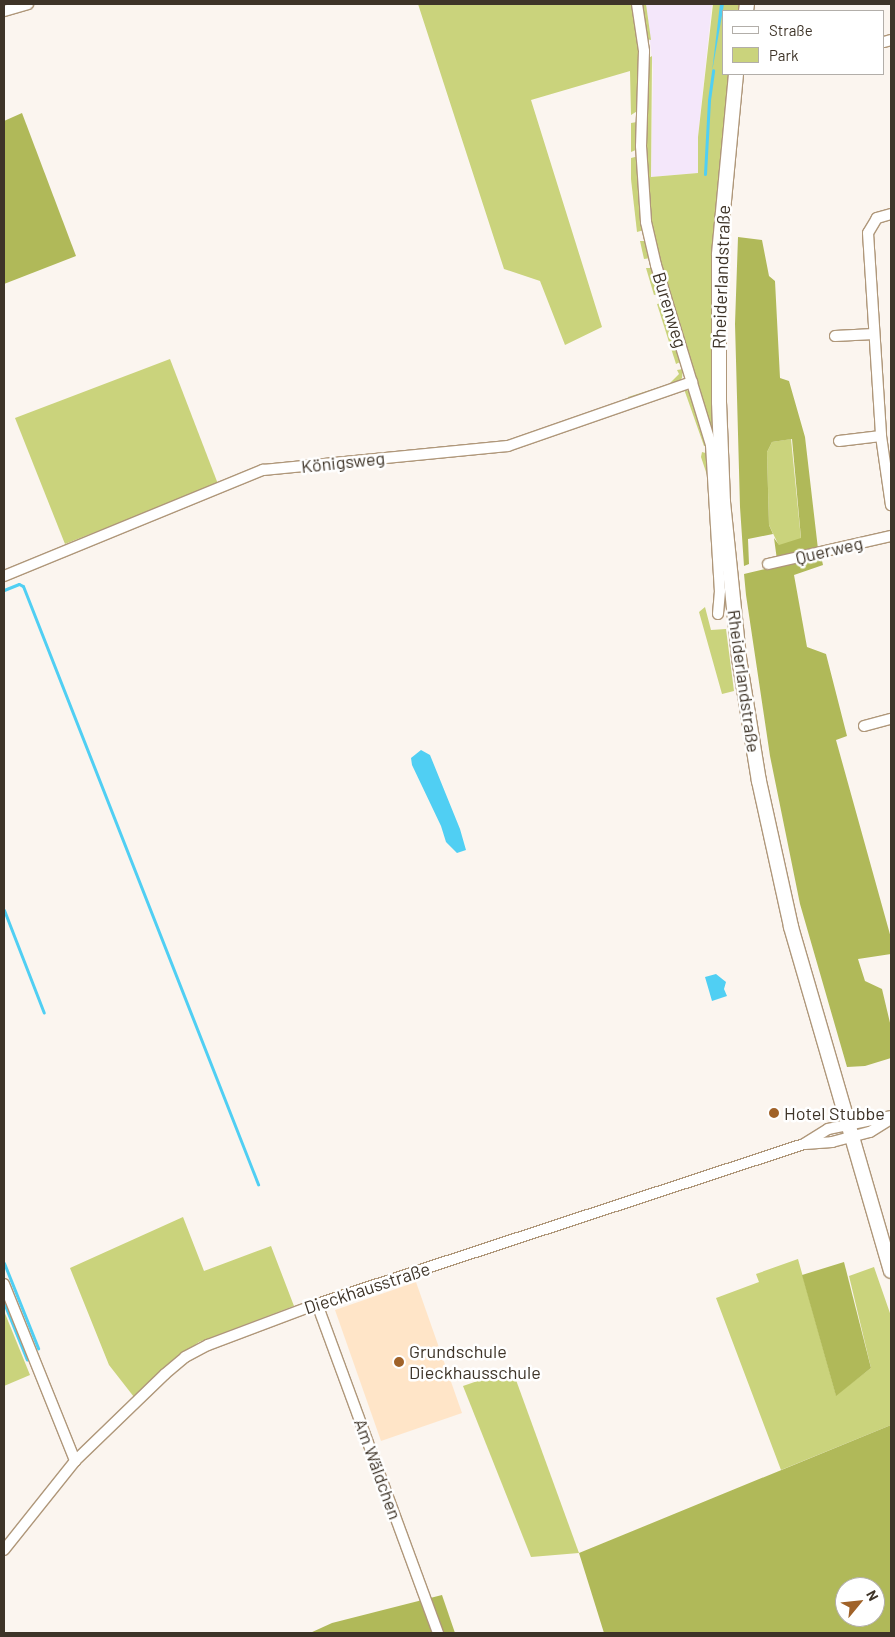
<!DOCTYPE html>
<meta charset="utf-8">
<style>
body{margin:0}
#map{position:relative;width:895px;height:1637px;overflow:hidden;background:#fbf5ef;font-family:Barlow,sans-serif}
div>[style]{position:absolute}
.commercial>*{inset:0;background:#f4e7fa}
.built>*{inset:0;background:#ffe5c8}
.green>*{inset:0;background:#cad37c}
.forest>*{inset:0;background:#b0b959}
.water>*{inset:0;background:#50cff3}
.stream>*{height:3px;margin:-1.5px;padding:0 1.5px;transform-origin:1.5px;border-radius:1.5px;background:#50cff3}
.roads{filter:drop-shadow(1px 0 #af977a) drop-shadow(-1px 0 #af977a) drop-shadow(0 1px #af977a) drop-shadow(0 -1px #af977a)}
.minor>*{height:10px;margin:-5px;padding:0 5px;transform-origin:5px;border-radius:5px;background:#fff}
.secondary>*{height:14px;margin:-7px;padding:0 7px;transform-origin:7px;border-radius:7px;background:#fff}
.dots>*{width:14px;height:14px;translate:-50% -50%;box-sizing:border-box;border:2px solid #fff;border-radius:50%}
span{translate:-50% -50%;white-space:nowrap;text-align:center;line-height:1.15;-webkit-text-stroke:5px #fff;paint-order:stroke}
.street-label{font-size:18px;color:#3e3428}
.poi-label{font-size:18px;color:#3e3428}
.left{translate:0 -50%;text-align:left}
.frame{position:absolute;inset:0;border:5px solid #3e3428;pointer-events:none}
.legend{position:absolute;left:722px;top:10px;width:162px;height:65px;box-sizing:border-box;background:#fff;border:1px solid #b2aea9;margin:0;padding:6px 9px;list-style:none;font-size:15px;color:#3e3428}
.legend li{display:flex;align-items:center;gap:10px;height:25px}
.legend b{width:25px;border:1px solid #b2aea9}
.north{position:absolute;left:835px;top:1577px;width:50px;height:50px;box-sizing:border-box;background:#fff;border:1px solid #b2aea9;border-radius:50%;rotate:62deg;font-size:14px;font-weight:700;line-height:20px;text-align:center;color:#3e3428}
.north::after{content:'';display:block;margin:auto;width:18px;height:22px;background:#a06228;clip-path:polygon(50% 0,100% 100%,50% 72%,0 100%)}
</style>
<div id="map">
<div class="commercial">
<div style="clip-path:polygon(646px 4px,712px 4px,698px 137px,698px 173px,651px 177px,653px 69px)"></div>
</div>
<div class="built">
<div style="clip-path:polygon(416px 1282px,462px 1413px,381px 1441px,335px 1310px)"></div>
</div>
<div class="green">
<div style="clip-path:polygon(418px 4px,633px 4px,640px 64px,639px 110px,631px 115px,630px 71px,531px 100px,602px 327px,565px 345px,540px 281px,504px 269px)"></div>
<div style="clip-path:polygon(640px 4px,646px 4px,651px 40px,646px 39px)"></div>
<div style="clip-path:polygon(713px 4px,740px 4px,739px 11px,724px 11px,724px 74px,731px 74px,718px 208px,732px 644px,725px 599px,713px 440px,691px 371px,649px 224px,644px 167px,647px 59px,652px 56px,651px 177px,698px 173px,698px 137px)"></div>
<div style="clip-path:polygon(637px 122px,639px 124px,638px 149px,631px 152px,631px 123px)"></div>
<div style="clip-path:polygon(635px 157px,638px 158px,644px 230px,637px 232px,631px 179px,631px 158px)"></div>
<div style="clip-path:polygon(640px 241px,646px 241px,651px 258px,644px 259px)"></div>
<div style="clip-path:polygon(646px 268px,654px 268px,661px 293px,654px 295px)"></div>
<div style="clip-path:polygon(663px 303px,682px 361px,676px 364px,657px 304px)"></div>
<div style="clip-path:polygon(170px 359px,218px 484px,65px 544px,15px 418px)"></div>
<div style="clip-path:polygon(683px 369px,682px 378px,678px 383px,629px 400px,628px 397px,669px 384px,679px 374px,677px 370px)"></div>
<div style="clip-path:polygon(684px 389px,692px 392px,708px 445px,704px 446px)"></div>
<div style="clip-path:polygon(791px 439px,801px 539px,779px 546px,769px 525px,767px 452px,772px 442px)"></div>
<div style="clip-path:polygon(702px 452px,709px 454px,711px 518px,707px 475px,701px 457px)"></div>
<div style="clip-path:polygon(705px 607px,711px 630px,726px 629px,734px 691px,722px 694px,699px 612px)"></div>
<div style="clip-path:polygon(183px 1217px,204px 1271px,271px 1246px,294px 1306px,199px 1342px,167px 1365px,134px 1397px,109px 1365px,70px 1268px)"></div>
<div style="clip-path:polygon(798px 1259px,836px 1395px,871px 1368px,849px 1276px,874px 1267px,891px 1316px,891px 1425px,781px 1470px,716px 1298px,759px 1282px,756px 1274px)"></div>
<div style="clip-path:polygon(4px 1311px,30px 1375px,4px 1386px)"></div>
<div style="clip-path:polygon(512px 1369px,579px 1553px,531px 1557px,463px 1386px)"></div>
</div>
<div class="forest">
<div style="clip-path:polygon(22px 113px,76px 256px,4px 284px,4px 121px)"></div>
<div style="clip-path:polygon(738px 237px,762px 240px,769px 276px,775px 281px,780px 378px,789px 381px,805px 437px,818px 549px,777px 560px,774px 538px,779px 545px,801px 538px,792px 439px,772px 442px,767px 452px,769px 525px,773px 534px,748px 539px,749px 564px,744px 566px,740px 507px,735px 324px)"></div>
<div style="clip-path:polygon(821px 556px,823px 565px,794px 575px,807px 647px,826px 654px,847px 736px,836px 740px,891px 938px,891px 954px,858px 959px,865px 981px,882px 989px,891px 1027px,891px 1058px,865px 1066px,847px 1067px,800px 904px,770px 756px,746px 595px,744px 574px)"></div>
<div style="clip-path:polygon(844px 1262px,871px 1368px,836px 1396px,802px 1275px)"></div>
<div style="clip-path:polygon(evenodd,891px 1425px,891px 1633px,604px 1633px,579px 1553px,891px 1425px,845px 1587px,875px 1587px,875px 1617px,845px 1617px,845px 1587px)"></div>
<div style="clip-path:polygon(442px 1595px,455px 1633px,310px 1633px,332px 1623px)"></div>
</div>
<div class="water">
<div style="clip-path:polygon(720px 4px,724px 4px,712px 72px)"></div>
<div style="clip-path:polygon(421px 750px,430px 755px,460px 829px,466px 850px,457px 853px,446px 842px,441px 826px,412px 765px,411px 758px)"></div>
<div style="clip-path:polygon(716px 974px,726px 982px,724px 989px,727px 996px,712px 1001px,705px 977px)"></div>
</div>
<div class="stream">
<div style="left:705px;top:174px;width:74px;rotate:-86.9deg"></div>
<div style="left:709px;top:100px;width:30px;rotate:-82deg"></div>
<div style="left:4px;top:590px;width:16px;rotate:-22deg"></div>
<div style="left:19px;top:584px;width:4px;rotate:27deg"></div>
<div style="left:23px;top:586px;width:643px;rotate:68.55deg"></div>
<div style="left:4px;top:910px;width:110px;rotate:68.8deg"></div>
<div style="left:4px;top:1263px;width:92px;rotate:68.2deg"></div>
<div style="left:4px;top:1303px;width:61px;rotate:68deg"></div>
</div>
<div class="roads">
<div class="minor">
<div style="left:637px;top:4px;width:48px;rotate:81.5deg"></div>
<div style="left:644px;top:51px;width:95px;rotate:91.8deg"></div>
<div style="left:641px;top:146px;width:76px;rotate:86.2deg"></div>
<div style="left:646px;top:222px;width:44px;rotate:76.9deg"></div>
<div style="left:656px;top:265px;width:188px;rotate:73deg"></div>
<div style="left:711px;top:445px;width:146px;rotate:86.5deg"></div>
<div style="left:720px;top:591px;width:23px;rotate:95deg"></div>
<div style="left:4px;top:11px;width:25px;rotate:-16deg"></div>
<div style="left:884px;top:42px;width:7px;rotate:-16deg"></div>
<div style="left:891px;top:214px;width:15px;rotate:164deg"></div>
<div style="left:877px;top:218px;width:17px;rotate:121deg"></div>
<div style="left:868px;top:233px;width:203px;rotate:86.3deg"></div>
<div style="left:881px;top:436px;width:70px;rotate:81.8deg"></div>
<div style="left:835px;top:336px;width:39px;rotate:-3deg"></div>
<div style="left:839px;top:441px;width:42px;rotate:-6.8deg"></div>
<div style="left:768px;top:564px;width:126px;rotate:-12.8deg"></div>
<div style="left:4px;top:576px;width:280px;rotate:-22.3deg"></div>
<div style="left:263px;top:470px;width:246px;rotate:-5.6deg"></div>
<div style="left:508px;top:446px;width:195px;rotate:-19.2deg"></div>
<div style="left:864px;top:726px;width:28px;rotate:-15deg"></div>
<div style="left:805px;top:1144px;width:27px;rotate:-4deg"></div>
<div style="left:832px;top:1142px;width:39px;rotate:-15deg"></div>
<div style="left:870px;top:1132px;width:25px;rotate:-32deg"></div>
<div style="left:4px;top:1284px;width:191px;rotate:68.1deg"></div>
<div style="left:317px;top:1304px;width:351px;rotate:69.8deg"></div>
<div style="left:4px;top:1550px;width:114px;rotate:-51.4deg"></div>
<div style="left:75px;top:1461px;width:125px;rotate:-44deg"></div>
<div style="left:165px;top:1374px;width:26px;rotate:-40deg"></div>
<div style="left:185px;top:1357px;width:26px;rotate:-28deg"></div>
<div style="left:208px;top:1345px;width:116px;rotate:-20.6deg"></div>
<div style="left:317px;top:1304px;width:513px;rotate:-18.19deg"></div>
<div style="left:804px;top:1144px;width:28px;rotate:-32deg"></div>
<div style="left:828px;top:1129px;width:64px;rotate:-11.7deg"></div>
</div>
<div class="secondary">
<div style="left:746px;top:11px;width:7px;rotate:-82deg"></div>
<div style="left:736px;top:74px;width:182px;rotate:95.4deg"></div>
<div style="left:719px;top:255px;width:147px;rotate:90deg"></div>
<div style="left:719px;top:402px;width:100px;rotate:87.7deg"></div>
<div style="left:723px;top:502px;width:157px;rotate:84.1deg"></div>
<div style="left:739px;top:658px;width:125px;rotate:80.8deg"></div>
<div style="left:759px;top:781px;width:149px;rotate:77.6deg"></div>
<div style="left:791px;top:927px;width:358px;rotate:73.8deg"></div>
</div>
</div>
<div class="dots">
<div style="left:774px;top:1113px;background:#a06228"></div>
<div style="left:399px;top:1362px;background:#a06228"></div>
</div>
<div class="street-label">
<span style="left:721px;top:277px;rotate:-88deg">Rheiderlandstraße</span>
<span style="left:670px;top:310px;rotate:73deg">Burenweg</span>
<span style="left:343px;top:462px;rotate:-6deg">Königsweg</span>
<span style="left:829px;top:550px;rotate:-13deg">Querweg</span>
<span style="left:744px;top:681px;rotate:82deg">Rheiderlandstraße</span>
<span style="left:367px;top:1288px;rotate:-18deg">Dieckhausstraße</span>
<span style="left:378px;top:1469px;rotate:70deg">Am Wäldchen</span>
</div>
<div class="poi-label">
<span class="left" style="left:784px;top:1113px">Hotel Stubbe</span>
<span class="left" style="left:409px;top:1362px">Grundschule<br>Dieckhausschule</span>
</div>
<div class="frame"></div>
<ul class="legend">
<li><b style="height:6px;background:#fff"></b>Straße</li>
<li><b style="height:14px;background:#cad37c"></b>Park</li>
</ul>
<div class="north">N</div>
</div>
